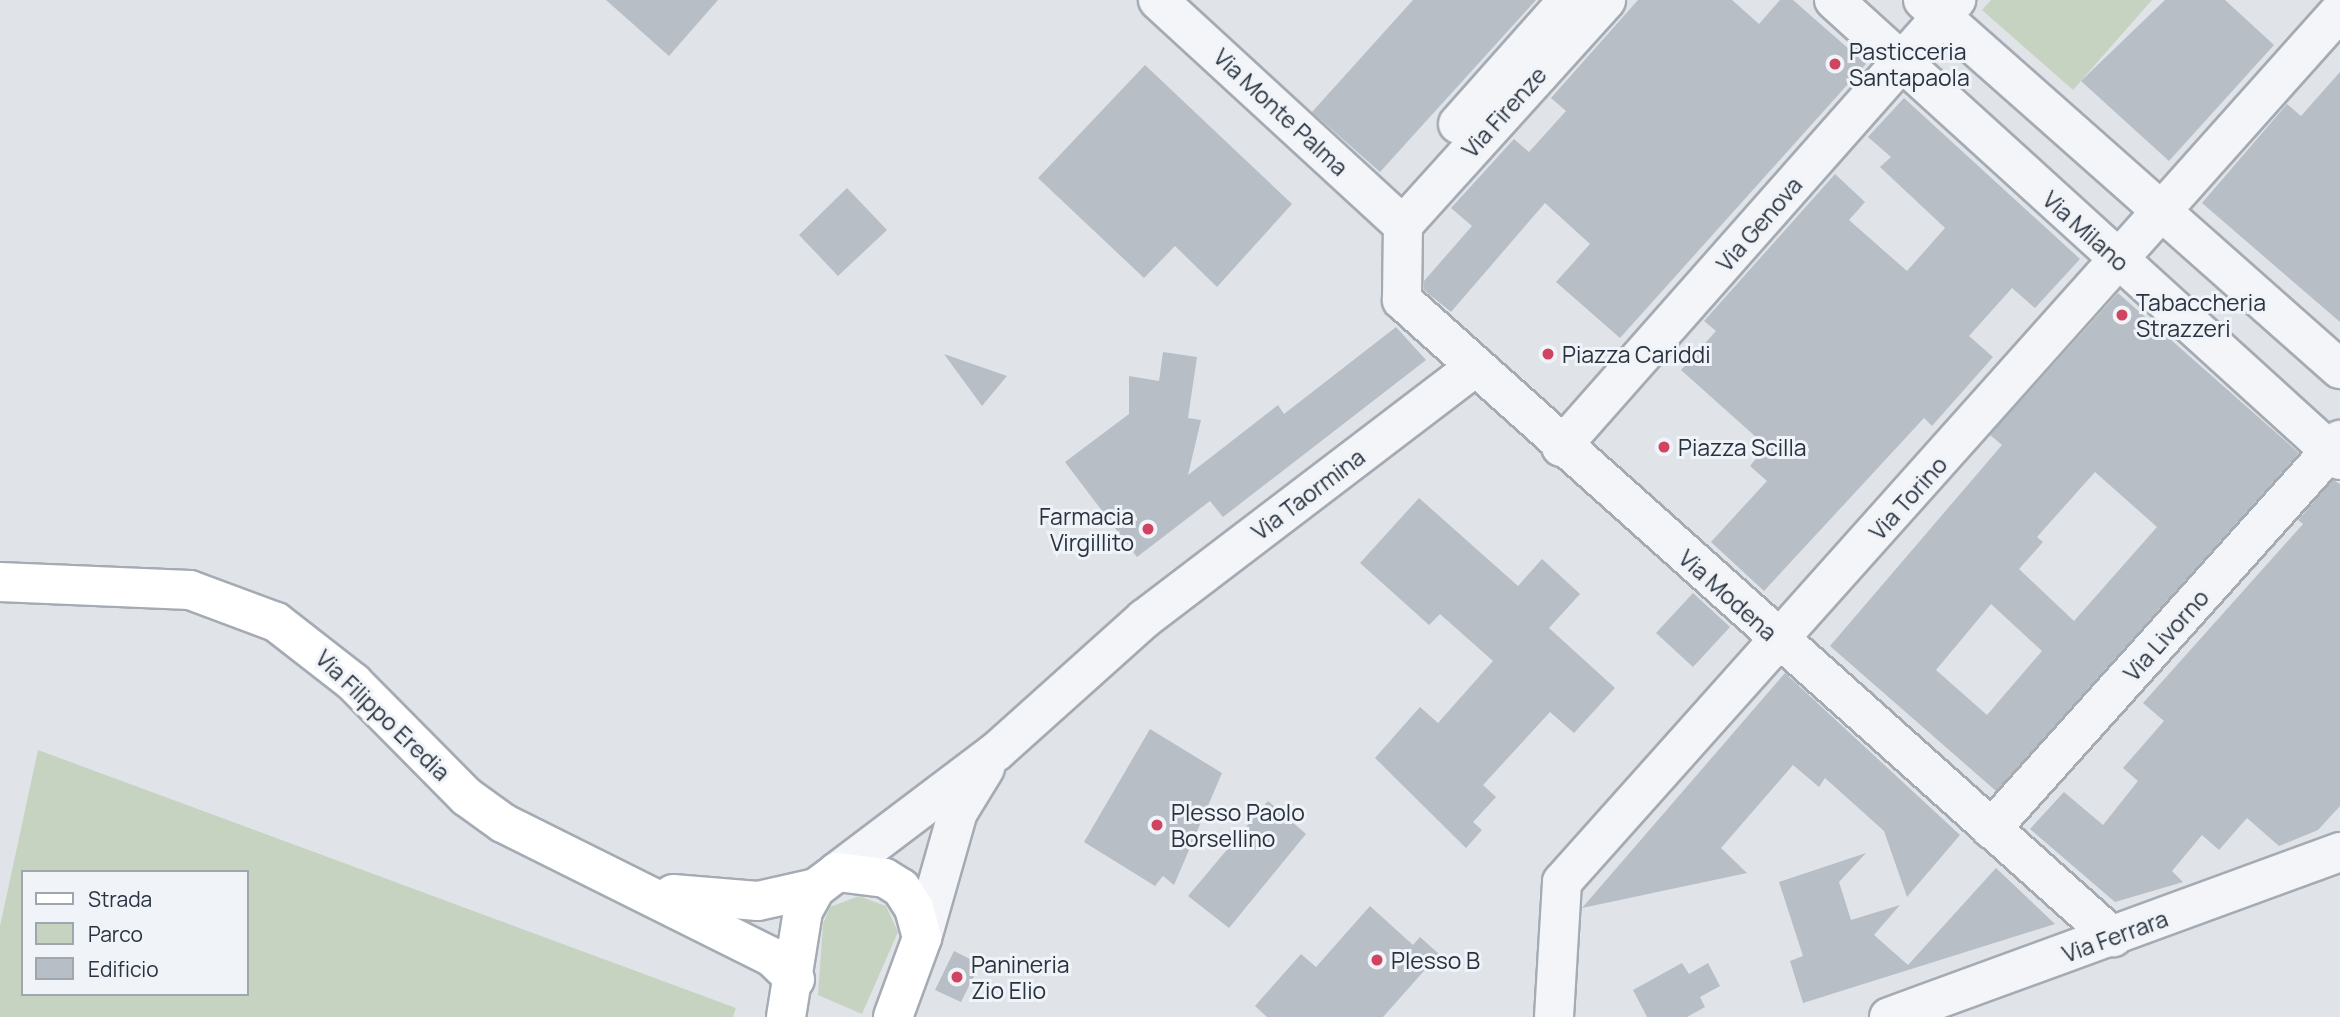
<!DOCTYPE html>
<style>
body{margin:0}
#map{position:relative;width:2340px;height:1017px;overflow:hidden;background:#e0e4e9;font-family:Manrope,sans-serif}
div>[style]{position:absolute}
.green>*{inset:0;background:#c7d3c1}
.building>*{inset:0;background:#b7bec6}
.roads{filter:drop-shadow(2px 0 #a5abb3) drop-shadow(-2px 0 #a5abb3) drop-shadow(0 2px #a5abb3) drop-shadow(0 -2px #a5abb3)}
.minor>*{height:38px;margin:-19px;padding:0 19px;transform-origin:19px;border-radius:19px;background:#f3f5f8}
.tertiary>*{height:38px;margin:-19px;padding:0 19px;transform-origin:19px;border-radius:19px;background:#f3f5f8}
.secondary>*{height:38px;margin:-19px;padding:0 19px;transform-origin:19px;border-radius:19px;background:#fff}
.dots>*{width:19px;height:19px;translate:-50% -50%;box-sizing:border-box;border:4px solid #f0f3f7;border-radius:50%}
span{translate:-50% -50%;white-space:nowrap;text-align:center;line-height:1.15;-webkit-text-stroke:6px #f0f3f7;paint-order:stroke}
.poi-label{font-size:23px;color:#293341}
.left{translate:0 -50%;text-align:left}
.right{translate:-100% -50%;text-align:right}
.street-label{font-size:23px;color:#293341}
.legend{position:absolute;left:21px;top:870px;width:228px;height:126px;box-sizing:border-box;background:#f0f3f7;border:2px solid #a0a6ae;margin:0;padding:9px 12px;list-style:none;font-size:21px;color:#293341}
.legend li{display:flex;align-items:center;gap:14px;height:35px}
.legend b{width:35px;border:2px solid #a0a6ae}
</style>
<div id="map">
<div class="green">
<div style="clip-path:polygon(1991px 0,2152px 0,2073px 90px,1982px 10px)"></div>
<div style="clip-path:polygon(evenodd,38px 750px,736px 1008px,733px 1017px,0 1017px,0 926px,38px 750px,23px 872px,247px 872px,247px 994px,23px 994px,23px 872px)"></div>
<div style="clip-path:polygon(859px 896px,886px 906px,898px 932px,862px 1014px,818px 995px,823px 924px,830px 907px)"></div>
</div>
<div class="building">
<div style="clip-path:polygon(606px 0,718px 0,669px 56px)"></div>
<div style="clip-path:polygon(1413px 0,1536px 0,1380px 172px,1312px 112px)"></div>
<div style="clip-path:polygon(1638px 0,1732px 0,1759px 24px,1780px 0,1793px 0,1866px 64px,1620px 338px,1556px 282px,1590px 244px,1545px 203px,1451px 312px,1424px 290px,1424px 281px,1472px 226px,1451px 208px,1514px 139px,1529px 152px,1566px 111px,1551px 98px)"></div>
<div style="clip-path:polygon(2165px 0,2225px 0,2274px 45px,2169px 161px,2081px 81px)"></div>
<div style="clip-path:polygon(1145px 65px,1292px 204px,1217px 287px,1175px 246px,1144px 278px,1038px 178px)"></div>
<div style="clip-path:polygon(2340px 72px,2340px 322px,2202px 203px,2287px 104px,2301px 116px)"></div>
<div style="clip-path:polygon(1904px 98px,2080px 259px,2035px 308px,2012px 288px,1969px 336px,1993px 357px,1932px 426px,1924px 418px,1764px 591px,1711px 542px,1767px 481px,1750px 466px,1766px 446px,1681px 370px,1716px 331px,1704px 321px,1835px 174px,1865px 202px,1849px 220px,1907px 271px,1945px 228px,1880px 167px,1891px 157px,1868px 137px)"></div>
<div style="clip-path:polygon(847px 188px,887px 230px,838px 276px,799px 235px)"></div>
<div style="clip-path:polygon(evenodd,2118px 293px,2299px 453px,1996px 791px,1830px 646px,2002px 445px,1990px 435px,2118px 293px,2095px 472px,2157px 527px,2074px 621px,2019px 569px,2043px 542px,2037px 537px,2095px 472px,2118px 293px,1991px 604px,2042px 651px,1987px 715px,1936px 670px,1991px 604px)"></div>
<div style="clip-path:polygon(1396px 327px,1426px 360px,1223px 517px,1210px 501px,1137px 557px,1065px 462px,1129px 414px,1129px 376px,1159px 381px,1163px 352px,1197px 357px,1188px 418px,1201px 420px,1188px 475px,1278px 405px,1284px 414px)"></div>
<div style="clip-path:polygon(944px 354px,1007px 376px,982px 406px)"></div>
<div style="clip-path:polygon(2333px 480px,2340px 484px,2340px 806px,2318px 830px,2279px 846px,2247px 818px,2219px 850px,2202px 835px,2172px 871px,2183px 882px,2115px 902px,2030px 829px,2064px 792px,2103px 825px,2138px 781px,2123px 768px,2164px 721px,2143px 703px,2303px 524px,2298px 520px)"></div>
<div style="clip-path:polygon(1419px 498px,1518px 586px,1542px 559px,1580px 594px,1549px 628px,1615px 688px,1574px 733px,1550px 712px,1483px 785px,1496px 797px,1473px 822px,1482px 830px,1466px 848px,1375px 758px,1420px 707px,1438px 723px,1493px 661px,1440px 614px,1429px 625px,1360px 563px)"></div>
<div style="clip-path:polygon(1693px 593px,1730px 627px,1693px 667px,1656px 633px)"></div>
<div style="clip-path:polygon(1785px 673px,1960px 835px,1907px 897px,1884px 831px,1825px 778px,1819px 787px,1793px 765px,1721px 848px,1747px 873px,1582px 908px)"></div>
<div style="clip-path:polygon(1150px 729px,1222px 773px,1174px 885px,1163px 876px,1155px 886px,1084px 842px)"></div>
<div style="clip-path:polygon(1268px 801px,1306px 834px,1229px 928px,1188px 896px)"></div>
<div style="clip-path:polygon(1866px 853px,1839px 882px,1851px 920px,1900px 905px,1874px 935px,1908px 965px,1996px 868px,2055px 924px,1803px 1003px,1790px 961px,1803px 956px,1779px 882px)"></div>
<div style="clip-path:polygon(1370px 906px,1413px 945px,1420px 937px,1439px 954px,1383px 1017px,1267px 1017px,1255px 1006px,1301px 954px,1316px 967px)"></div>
<div style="clip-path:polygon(954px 951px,980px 964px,961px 1002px,935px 990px)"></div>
<div style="clip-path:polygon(1682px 963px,1689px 974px,1708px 963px,1720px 986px,1700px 997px,1705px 1007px,1687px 1017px,1647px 1017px,1633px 990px)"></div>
</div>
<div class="roads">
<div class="minor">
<div style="left:1158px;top:0;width:333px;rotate:42.6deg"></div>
<div style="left:1458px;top:124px;width:166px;rotate:-48.4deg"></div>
<div style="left:1403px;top:225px;width:75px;rotate:90.8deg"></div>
<div style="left:1402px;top:300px;width:955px;rotate:41.86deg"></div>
<div style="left:1403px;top:225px;width:303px;rotate:-47.9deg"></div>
<div style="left:1561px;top:447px;width:597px;rotate:-48.53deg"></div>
<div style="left:1991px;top:829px;width:523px;rotate:-48.1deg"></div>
<div style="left:837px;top:872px;width:201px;rotate:-37.1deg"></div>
<div style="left:997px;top:751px;width:198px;rotate:-41.9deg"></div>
<div style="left:1144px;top:619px;width:412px;rotate:-37.3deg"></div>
<div style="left:922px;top:938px;width:131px;rotate:-74.1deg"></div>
<div style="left:958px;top:812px;width:52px;rotate:-58.5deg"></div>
<div style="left:1554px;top:1017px;width:135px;rotate:-86.6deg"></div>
<div style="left:1562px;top:882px;width:1168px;rotate:-48.23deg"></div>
</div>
<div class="tertiary">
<div style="left:1834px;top:0;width:684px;rotate:42.27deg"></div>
<div style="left:1923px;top:0;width:557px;rotate:41.51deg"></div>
<div style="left:1889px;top:1017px;width:480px;rotate:-20.1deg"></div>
</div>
<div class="secondary">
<div style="left:0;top:582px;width:190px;rotate:2.4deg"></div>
<div style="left:190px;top:590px;width:92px;rotate:20.4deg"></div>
<div style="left:276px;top:622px;width:98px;rotate:37.9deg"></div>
<div style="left:353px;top:682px;width:162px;rotate:45.3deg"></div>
<div style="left:467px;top:797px;width:44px;rotate:35.8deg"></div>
<div style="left:503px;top:823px;width:301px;rotate:26.5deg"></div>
<div style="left:772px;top:957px;width:32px;rotate:44deg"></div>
<div style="left:673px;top:894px;width:85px;rotate:4.7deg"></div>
<div style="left:758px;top:901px;width:59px;rotate:-12.6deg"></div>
<div style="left:816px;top:888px;width:26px;rotate:-37deg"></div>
<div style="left:837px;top:872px;width:48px;rotate:7.1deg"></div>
<div style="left:885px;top:878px;width:19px;rotate:32deg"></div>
<div style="left:901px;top:888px;width:24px;rotate:57deg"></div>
<div style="left:914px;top:908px;width:31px;rotate:75deg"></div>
<div style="left:922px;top:938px;width:84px;rotate:110.2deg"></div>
<div style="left:786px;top:1017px;width:107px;rotate:-80.9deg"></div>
<div style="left:803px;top:911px;width:26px;rotate:-61deg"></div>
</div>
</div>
<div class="dots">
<div style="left:1835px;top:64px;background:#d04461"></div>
<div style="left:2122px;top:315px;background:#d04461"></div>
<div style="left:1548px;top:354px;background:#d04461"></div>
<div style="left:1664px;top:447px;background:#d04461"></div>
<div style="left:1148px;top:529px;background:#d04461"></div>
<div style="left:1157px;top:825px;background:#d04461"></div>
<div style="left:1377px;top:960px;background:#d04461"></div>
<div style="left:957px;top:977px;background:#d04461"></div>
</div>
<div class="poi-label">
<span class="left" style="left:1849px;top:64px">Pasticceria<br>Santapaola</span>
<span class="left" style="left:2136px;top:315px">Tabaccheria<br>Strazzeri</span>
<span class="left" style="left:1562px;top:354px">Piazza Cariddi</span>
<span class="left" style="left:1678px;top:447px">Piazza Scilla</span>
<span class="right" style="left:1134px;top:529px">Farmacia<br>Virgillito</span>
<span class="left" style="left:1171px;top:825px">Plesso Paolo<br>Borsellino</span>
<span class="left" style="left:1391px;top:960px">Plesso B</span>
<span class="left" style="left:971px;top:977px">Panineria<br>Zio Elio</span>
</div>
<div class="street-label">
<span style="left:1281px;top:112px;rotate:43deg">Via Monte Palma</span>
<span style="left:1504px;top:112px;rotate:-48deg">Via Firenze</span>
<span style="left:1759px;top:224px;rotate:-49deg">Via Genova</span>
<span style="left:2086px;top:231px;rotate:42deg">Via Milano</span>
<span style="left:1308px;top:494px;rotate:-37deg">Via Taormina</span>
<span style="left:1908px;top:498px;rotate:-48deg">Via Torino</span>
<span style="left:1728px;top:595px;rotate:42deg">Via Modena</span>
<span style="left:2166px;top:635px;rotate:-48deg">Via Livorno</span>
<span style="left:383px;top:715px;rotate:44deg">Via Filippo Eredia</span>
<span style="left:2115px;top:936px;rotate:-20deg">Via Ferrara</span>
</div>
<ul class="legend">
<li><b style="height:9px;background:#fff"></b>Strada</li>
<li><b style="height:19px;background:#c7d3c1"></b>Parco</li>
<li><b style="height:19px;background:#b7bec6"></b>Edificio</li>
</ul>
</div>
